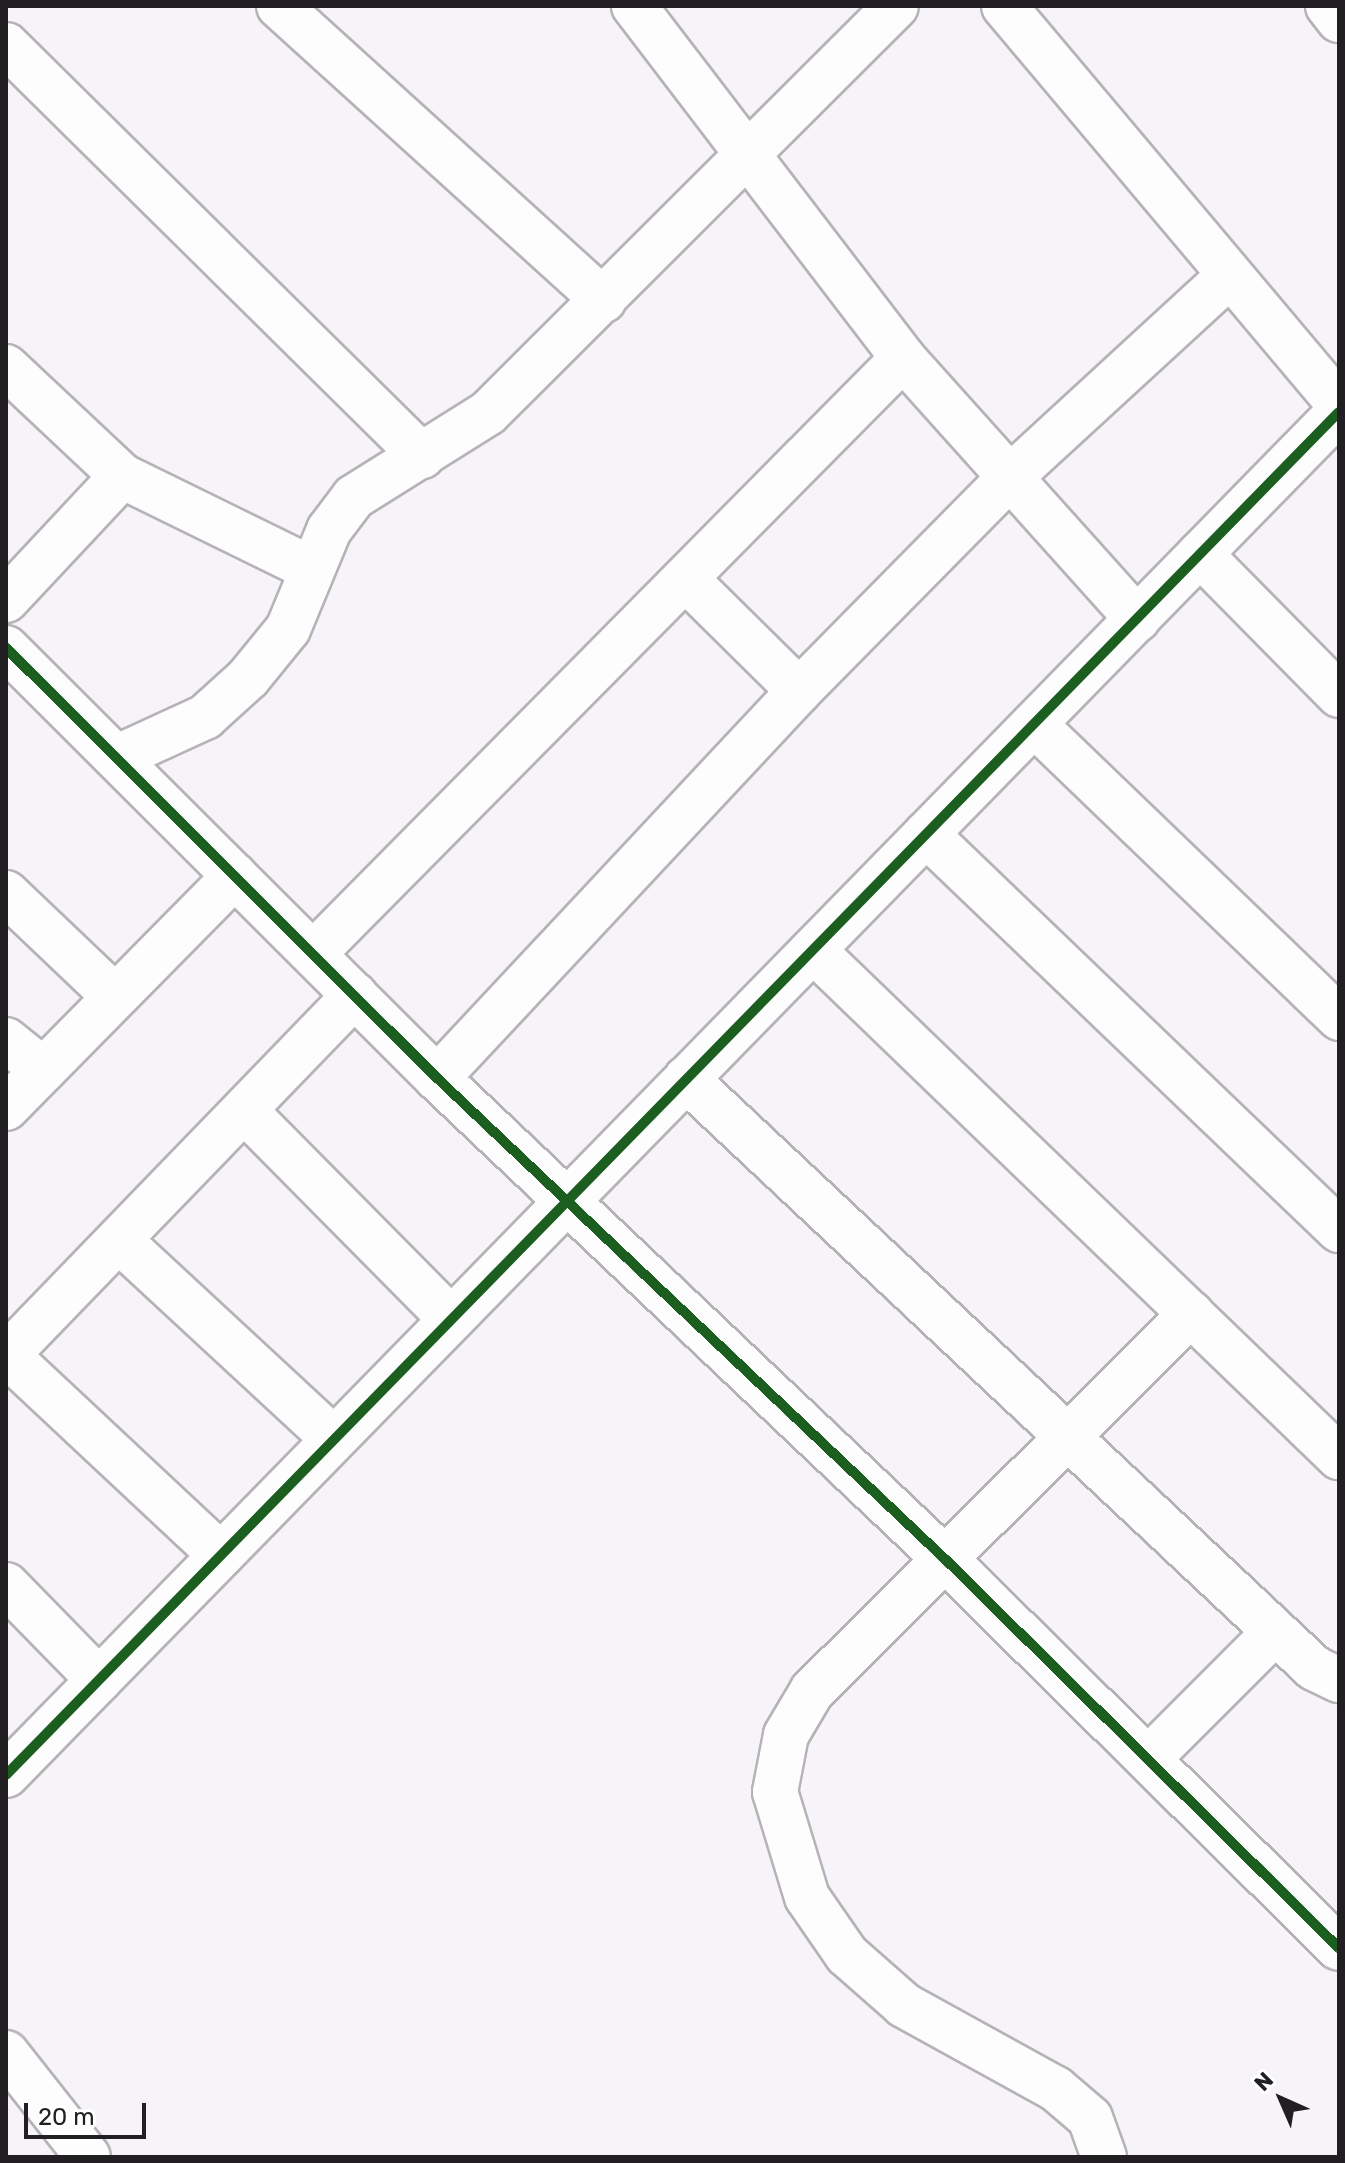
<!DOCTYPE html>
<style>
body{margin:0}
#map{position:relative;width:1345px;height:2163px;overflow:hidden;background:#f7f4f9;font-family:Rubik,sans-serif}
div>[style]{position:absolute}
.roads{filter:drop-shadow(2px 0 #b6b3b6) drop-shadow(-2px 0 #b6b3b6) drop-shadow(0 2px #b6b3b6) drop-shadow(0 -2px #b6b3b6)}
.minor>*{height:44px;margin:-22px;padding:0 22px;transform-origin:22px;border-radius:22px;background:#fefdfe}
.cycleway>*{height:10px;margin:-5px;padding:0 5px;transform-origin:5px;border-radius:5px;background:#1b5e20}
span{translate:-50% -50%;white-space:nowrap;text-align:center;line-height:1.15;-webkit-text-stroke:6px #fff;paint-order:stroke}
.frame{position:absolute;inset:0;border:8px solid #211f22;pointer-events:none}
.north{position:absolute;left:1241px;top:2059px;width:80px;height:80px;-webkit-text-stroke:6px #fff;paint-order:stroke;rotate:315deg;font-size:22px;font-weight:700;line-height:32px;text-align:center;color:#211f22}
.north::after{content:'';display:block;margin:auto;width:28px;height:36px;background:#211f22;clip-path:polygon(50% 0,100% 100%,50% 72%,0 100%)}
.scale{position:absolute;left:24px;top:2103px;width:122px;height:36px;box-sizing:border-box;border:4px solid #211f22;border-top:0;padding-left:10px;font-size:24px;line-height:28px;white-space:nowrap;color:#211f22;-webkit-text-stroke:6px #fff;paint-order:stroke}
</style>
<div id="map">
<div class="roads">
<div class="minor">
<div style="left:279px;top:6px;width:438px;rotate:42.2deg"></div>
<div style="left:634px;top:6px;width:443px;rotate:52.6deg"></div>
<div style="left:903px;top:358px;width:351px;rotate:48.1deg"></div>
<div style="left:1004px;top:6px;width:520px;rotate:49.91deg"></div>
<div style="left:1328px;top:6px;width:18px;rotate:52deg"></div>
<div style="left:6px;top:45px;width:585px;rotate:44.65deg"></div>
<div style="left:6px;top:367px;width:159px;rotate:43.2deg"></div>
<div style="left:122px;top:476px;width:209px;rotate:26.1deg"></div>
<div style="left:1200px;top:554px;width:198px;rotate:45.4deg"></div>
<div style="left:688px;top:581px;width:156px;rotate:44.7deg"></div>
<div style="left:6px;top:600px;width:170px;rotate:-46.9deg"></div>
<div style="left:6px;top:648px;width:609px;rotate:44.93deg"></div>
<div style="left:437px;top:1078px;width:701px;rotate:43.44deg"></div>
<div style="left:946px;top:1560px;width:552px;rotate:44.63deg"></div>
<div style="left:1034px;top:724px;width:424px;rotate:43.9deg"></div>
<div style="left:120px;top:756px;width:94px;rotate:-24.6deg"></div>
<div style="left:205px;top:717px;width:58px;rotate:-42.2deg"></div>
<div style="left:248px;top:678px;width:63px;rotate:-50.8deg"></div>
<div style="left:288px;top:629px;width:107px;rotate:-67.5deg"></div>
<div style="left:329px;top:530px;width:41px;rotate:-52.9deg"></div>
<div style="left:354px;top:497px;width:158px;rotate:-32.1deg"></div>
<div style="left:488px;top:413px;width:576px;rotate:-44.93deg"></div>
<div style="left:926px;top:834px;width:572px;rotate:43.8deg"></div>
<div style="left:6px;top:893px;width:149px;rotate:43.6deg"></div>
<div style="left:813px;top:950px;width:731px;rotate:43.95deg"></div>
<div style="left:314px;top:953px;width:837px;rotate:-45.29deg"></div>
<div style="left:6px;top:1040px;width:48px;rotate:39deg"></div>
<div style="left:437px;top:1078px;width:530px;rotate:-46.91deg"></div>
<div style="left:799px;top:691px;width:296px;rotate:-45.4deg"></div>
<div style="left:1007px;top:480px;width:299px;rotate:-42.6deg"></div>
<div style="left:686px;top:1079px;width:861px;rotate:43.16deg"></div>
<div style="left:1314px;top:1668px;width:28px;rotate:26deg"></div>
<div style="left:6px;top:1108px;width:326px;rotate:-45.4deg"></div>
<div style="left:245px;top:1111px;width:293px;rotate:45.3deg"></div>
<div style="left:121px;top:1242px;width:290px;rotate:42.8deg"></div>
<div style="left:7px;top:1355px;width:293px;rotate:43.1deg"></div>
<div style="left:6px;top:1356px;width:502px;rotate:-45.97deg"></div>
<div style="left:6px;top:1585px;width:133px;rotate:45.6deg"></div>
<div style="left:1149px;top:1758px;width:178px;rotate:-45deg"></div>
<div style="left:6px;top:1775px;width:1906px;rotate:-45.64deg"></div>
<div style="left:6px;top:2053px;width:132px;rotate:51.7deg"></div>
<div style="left:1104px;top:2157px;width:41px;rotate:-109.7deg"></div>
<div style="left:1090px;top:2118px;width:45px;rotate:-139.5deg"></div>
<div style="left:1056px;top:2089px;width:174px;rotate:-151.1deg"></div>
<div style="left:904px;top:2005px;width:76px;rotate:-138.7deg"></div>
<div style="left:847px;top:1955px;width:70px;rotate:-124.6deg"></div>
<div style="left:807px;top:1897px;width:110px;rotate:-106.9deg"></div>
<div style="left:775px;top:1792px;width:58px;rotate:-79.1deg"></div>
<div style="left:786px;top:1735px;width:51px;rotate:-59.4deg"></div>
<div style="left:812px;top:1691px;width:535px;rotate:-44.85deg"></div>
</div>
</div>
<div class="cycleway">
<div style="left:6px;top:648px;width:609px;rotate:44.93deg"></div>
<div style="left:437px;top:1078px;width:701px;rotate:43.44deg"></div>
<div style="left:946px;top:1560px;width:552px;rotate:44.63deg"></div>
<div style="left:6px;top:1775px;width:1906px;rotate:-45.64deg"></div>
</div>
<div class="frame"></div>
<div class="north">N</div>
<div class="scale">20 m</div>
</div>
